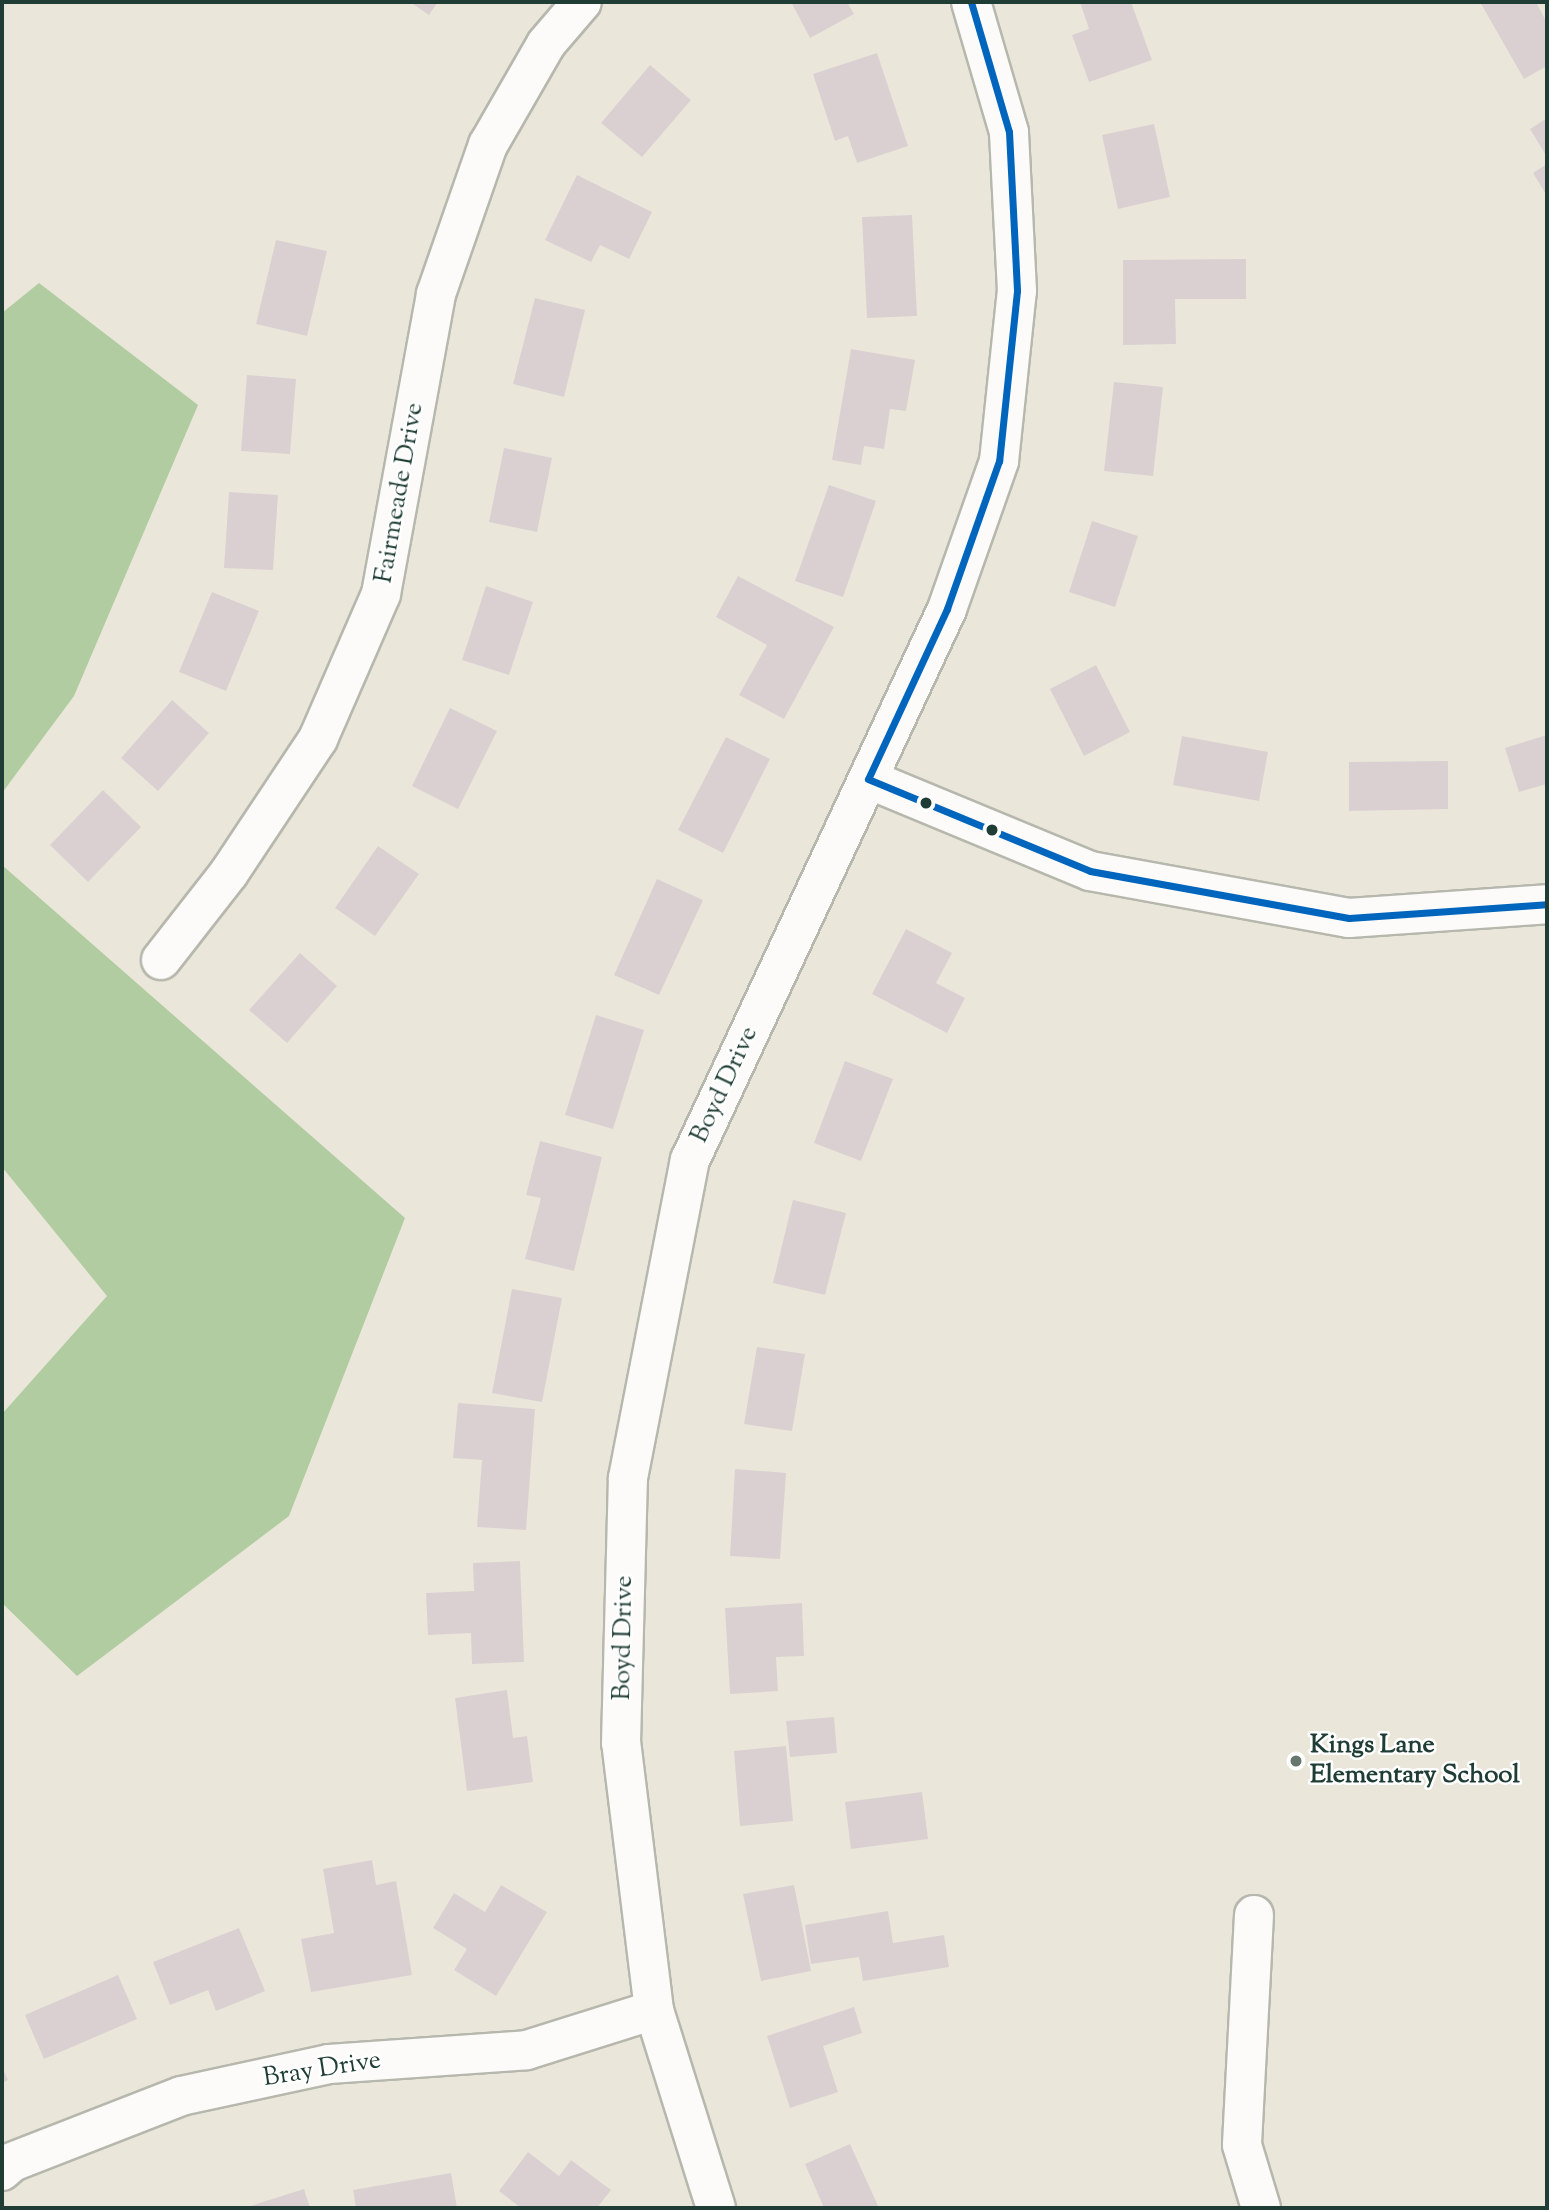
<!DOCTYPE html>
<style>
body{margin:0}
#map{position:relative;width:1549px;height:2210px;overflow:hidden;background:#eae7da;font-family:"Sorts Mill Goudy",serif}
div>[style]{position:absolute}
.forest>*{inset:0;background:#b0cca0}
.building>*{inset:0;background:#dad0d2}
.roads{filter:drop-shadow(2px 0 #b6b7ad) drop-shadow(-2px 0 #b6b7ad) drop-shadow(0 2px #b6b7ad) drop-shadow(0 -2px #b6b7ad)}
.minor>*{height:38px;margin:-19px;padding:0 19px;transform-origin:19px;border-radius:19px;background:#fcfbf9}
.bus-1>*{height:7px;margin:-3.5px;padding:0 3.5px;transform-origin:3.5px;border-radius:3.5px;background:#0065bd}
.dots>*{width:19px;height:19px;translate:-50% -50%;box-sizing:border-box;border:4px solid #fff;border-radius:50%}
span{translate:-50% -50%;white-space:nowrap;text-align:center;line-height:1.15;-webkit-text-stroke:5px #fff;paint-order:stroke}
.street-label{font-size:26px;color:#1f3d34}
.poi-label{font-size:26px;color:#1f3d34;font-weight:700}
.left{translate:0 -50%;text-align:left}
.frame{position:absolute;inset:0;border:4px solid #1f3d34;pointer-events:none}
</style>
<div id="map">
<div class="forest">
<div style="clip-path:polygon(39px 283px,198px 405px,74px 696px,2px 793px,2px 313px)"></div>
<div style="clip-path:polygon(2px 865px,405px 1218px,289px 1516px,77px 1676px,2px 1603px,2px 1414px,107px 1296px,2px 1167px)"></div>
</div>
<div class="building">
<div style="clip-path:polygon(410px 2px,438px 2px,429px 15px)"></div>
<div style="clip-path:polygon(791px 2px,847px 2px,854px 14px,810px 38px)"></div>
<div style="clip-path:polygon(1080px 2px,1131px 2px,1152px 60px,1089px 82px,1072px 35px,1089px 29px)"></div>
<div style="clip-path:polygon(1480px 2px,1536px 2px,1547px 23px,1547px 66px,1524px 79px)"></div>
<div style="clip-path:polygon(877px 53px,908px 146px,857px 163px,848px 136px,835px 141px,813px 74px)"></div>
<div style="clip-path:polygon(650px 65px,691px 100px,642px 157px,601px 123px)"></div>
<div style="clip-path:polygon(1547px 118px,1547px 157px,1530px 129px)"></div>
<div style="clip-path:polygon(1154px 124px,1170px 197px,1118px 209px,1102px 135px)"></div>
<div style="clip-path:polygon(1547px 164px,1547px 196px,1533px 173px)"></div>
<div style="clip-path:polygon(577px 175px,652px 212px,629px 259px,600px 245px,591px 262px,545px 240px)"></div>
<div style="clip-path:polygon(912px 215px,917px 316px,867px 318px,862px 217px)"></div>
<div style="clip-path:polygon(276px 240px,327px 251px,307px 336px,256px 324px)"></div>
<div style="clip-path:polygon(1246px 259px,1246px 299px,1175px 299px,1176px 344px,1123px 345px,1123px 260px)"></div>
<div style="clip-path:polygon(535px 298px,585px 310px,564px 397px,513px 384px)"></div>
<div style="clip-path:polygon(851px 349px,915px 360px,906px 411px,890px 409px,884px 449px,864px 446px,861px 465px,832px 460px)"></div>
<div style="clip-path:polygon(247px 375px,296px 379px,290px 454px,241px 451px)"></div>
<div style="clip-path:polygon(1114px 382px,1163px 387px,1153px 476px,1104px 471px)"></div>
<div style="clip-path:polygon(504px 448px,552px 458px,537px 532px,489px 522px)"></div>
<div style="clip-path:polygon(829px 485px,876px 501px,843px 597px,795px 581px)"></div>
<div style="clip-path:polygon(229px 492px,278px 495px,273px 570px,224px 568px)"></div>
<div style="clip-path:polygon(1092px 521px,1138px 536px,1115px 607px,1069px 592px)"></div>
<div style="clip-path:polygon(738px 576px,834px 627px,784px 719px,739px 695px,767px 645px,716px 617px)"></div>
<div style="clip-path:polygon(486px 586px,533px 602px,509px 675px,462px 660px)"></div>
<div style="clip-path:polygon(212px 592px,259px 611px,226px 691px,179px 672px)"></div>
<div style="clip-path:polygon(1096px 665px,1130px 732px,1084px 756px,1050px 689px)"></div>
<div style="clip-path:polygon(172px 700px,209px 733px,158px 791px,121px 758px)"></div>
<div style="clip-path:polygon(450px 708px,497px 731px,458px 809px,412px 786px)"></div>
<div style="clip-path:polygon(1547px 735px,1547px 784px,1519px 792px,1505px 748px)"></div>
<div style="clip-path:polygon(1182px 736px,1268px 752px,1259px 801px,1173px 785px)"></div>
<div style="clip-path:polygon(726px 737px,770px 759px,723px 853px,678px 830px)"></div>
<div style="clip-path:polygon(1448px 761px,1448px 809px,1349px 811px,1349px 762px)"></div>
<div style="clip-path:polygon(103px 790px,141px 827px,88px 882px,50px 845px)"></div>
<div style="clip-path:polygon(378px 846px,419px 874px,375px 936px,335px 908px)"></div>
<div style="clip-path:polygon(657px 879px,703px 900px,659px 995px,614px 975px)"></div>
<div style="clip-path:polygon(906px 929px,952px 953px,936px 983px,965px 998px,947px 1033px,872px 994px)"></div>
<div style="clip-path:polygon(300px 953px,337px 986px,287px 1043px,249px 1010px)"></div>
<div style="clip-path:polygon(596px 1015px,644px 1030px,613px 1129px,565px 1115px)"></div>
<div style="clip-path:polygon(845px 1061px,893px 1079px,861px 1161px,814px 1143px)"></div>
<div style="clip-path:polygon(540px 1141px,602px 1157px,574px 1271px,525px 1259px,541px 1198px,526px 1195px)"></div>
<div style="clip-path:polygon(793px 1200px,846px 1213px,825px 1295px,773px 1283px)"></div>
<div style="clip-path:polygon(512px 1289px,562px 1298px,542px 1402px,492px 1393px)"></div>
<div style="clip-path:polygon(757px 1347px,805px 1354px,792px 1431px,744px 1424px)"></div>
<div style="clip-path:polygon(458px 1403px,535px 1409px,526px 1530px,477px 1527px,482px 1460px,453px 1458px)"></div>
<div style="clip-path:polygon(735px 1469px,786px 1473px,780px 1559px,730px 1556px)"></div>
<div style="clip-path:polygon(520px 1561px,524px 1662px,472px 1664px,471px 1633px,428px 1635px,426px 1593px,474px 1591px,473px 1563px)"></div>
<div style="clip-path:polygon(802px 1603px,804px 1656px,776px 1657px,778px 1691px,730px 1694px,725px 1608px)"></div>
<div style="clip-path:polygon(507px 1690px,513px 1738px,527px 1736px,533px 1782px,467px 1791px,455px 1698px)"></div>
<div style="clip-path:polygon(834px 1717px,837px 1753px,790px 1757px,786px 1721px)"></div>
<div style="clip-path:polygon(786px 1746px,793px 1821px,740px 1826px,734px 1751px)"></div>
<div style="clip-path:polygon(922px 1792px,928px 1839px,851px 1849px,845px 1802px)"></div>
<div style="clip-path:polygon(372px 1860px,376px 1885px,396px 1881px,412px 1975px,311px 1992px,301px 1939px,334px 1933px,323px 1869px)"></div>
<div style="clip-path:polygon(501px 1885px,547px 1912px,496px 1996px,454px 1970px,467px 1949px,433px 1928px,454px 1893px,485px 1912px)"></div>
<div style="clip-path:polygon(794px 1885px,811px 1971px,761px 1981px,743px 1894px)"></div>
<div style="clip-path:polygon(888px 1911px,893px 1943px,944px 1935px,949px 1967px,863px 1981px,859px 1957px,811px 1964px,805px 1925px)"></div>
<div style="clip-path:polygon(239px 1928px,265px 1991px,216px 2011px,208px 1990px,170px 2005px,153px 1962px)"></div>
<div style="clip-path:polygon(118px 1975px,137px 2019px,44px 2059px,25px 2015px)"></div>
<div style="clip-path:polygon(854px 2007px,862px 2033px,823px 2046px,838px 2092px,790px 2108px,767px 2036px)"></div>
<div style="clip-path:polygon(2px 2067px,8px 2080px,2px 2083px)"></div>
<div style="clip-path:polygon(850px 2144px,879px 2208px,824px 2208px,805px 2164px)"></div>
<div style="clip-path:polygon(528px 2152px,559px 2176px,571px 2160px,611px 2190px,597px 2208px,521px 2208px,499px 2191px)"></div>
<div style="clip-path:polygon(451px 2173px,457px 2208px,356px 2208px,353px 2190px)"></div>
<div style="clip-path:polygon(304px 2189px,310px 2208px,244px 2208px)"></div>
</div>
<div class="roads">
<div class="minor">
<div style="left:868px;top:779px;width:240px;rotate:22.5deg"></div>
<div style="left:1090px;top:871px;width:263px;rotate:10.3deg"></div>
<div style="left:1349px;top:918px;width:198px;rotate:-4deg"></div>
<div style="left:161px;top:960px;width:110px;rotate:-52deg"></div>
<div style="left:229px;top:873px;width:161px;rotate:-56.4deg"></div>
<div style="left:318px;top:739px;width:158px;rotate:-66.5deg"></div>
<div style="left:381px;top:594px;width:305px;rotate:-79.6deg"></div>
<div style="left:436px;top:294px;width:158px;rotate:-70.8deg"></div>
<div style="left:488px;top:145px;width:116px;rotate:-60.1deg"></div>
<div style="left:546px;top:44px;width:55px;rotate:-49.4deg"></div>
<div style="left:1254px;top:1915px;width:230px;rotate:93deg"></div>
<div style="left:1242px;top:2145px;width:66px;rotate:73.2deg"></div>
<div style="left:2px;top:2171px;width:13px;rotate:-42deg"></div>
<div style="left:12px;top:2162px;width:181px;rotate:-21.3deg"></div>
<div style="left:181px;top:2096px;width:151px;rotate:-12.2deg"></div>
<div style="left:329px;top:2064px;width:198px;rotate:-4deg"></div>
<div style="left:527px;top:2050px;width:133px;rotate:-17.5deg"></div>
<div style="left:716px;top:2208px;width:207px;rotate:-107.4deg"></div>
<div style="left:654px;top:2010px;width:269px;rotate:-97deg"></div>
<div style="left:621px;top:1743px;width:265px;rotate:-88.5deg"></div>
<div style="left:628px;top:1478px;width:324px;rotate:-79deg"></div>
<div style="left:690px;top:1160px;width:608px;rotate:-64.99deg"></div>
<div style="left:947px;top:609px;width:157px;rotate:-70.6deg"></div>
<div style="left:999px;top:461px;width:171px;rotate:-84deg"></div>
<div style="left:1017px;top:291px;width:159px;rotate:-92.9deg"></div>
<div style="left:1009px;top:132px;width:135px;rotate:-106.3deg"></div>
</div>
</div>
<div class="bus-1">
<div style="left:971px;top:2px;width:135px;rotate:73.7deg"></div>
<div style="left:1009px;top:132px;width:159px;rotate:87.1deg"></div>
<div style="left:1017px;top:291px;width:171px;rotate:96deg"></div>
<div style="left:999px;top:461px;width:157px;rotate:109.4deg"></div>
<div style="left:947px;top:609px;width:187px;rotate:114.9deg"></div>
<div style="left:868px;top:779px;width:240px;rotate:22.5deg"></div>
<div style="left:1090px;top:871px;width:263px;rotate:10.3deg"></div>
<div style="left:1349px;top:918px;width:198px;rotate:-4deg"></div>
</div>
<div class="dots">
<div style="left:926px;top:803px;background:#1f3d34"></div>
<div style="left:992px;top:830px;background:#1f3d34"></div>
<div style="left:1296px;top:1761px;background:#66786e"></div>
</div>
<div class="street-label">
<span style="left:400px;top:493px;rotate:-80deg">Fairmeade Drive</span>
<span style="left:725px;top:1085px;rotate:-65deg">Boyd Drive</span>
<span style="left:624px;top:1638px;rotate:-89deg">Boyd Drive</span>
<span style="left:322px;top:2070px;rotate:-9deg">Bray Drive</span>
</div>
<div class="poi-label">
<span class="left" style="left:1310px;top:1761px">Kings Lane<br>Elementary School</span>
</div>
<div class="frame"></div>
</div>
